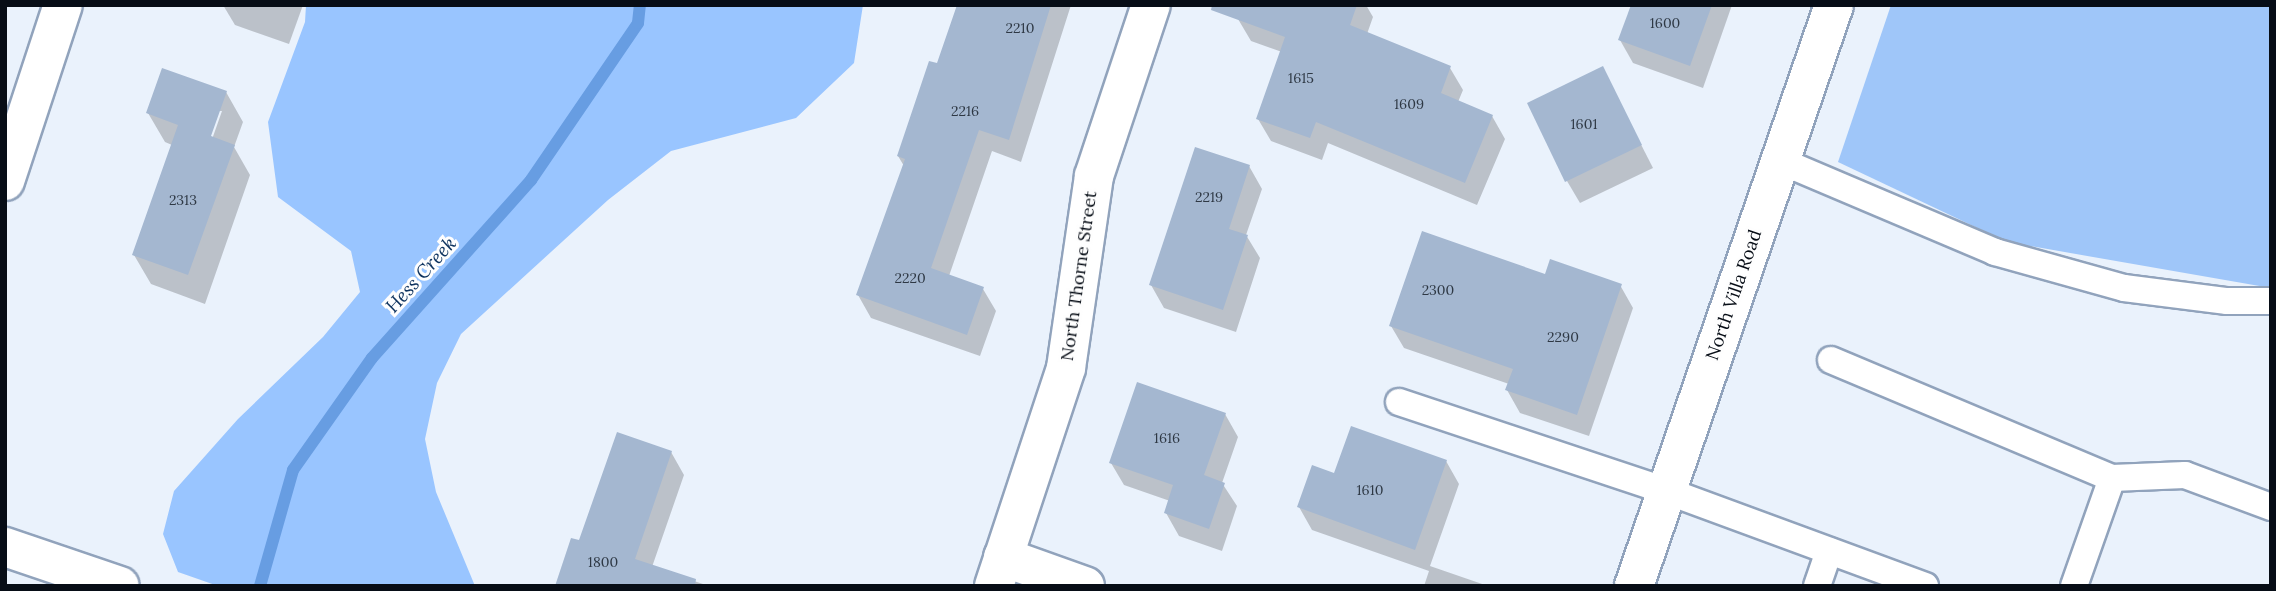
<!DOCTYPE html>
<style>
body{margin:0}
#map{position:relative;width:2276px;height:591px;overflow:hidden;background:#eaf2fc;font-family:Lora,serif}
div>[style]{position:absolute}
.green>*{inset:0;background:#9fc6f9}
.forest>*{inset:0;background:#99c5ff}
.shadow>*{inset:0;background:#0003}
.stream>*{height:12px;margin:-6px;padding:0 6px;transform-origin:6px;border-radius:6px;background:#679de2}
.building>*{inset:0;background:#a4b7d0}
.roads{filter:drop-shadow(2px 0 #91a3bc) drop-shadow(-2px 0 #91a3bc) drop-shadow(0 2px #91a3bc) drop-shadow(0 -2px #91a3bc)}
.service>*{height:26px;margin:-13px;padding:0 13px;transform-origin:13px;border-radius:13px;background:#fff}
.minor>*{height:38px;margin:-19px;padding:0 19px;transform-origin:19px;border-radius:19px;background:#fff}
.secondary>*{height:38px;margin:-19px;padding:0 19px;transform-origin:19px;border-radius:19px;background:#fff}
span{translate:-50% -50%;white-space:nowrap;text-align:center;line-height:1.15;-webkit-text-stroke:6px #fefefe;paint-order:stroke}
.number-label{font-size:14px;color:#2e3844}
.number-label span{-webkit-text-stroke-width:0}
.street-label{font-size:18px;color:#070d16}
.water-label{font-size:19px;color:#0e335f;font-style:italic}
.frame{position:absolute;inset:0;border:7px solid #070d16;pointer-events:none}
</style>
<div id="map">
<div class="green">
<div style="clip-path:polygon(1891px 5px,2271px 5px,2271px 288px,2007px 242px,1838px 162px)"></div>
</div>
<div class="forest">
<div style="clip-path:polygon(306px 5px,863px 5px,854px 63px,796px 118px,671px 151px,608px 200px,461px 334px,437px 383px,425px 439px,436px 492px,475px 586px,218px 586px,178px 572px,163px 534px,174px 491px,238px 419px,323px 337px,360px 292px,351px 251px,278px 197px,268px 122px,305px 22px)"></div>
</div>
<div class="shadow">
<div style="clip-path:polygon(223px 5px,303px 5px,289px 44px,235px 25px)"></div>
<div style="clip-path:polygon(958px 5px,1071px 5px,1021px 162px,992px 151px,949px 276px,983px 289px,996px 311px,980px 356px,871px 318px,858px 295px,904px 166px,898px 156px,938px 66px)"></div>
<div style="clip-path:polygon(1243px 5px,1366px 5px,1373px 17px,1367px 34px,1450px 68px,1463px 90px,1458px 102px,1492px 116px,1505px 139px,1477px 205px,1328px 143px,1322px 160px,1271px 141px,1258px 119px,1282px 52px,1251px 41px,1238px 19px)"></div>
<div style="clip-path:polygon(1632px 5px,1732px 5px,1703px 88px,1633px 63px,1620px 40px)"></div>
<div style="clip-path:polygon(1602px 68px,1653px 168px,1580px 203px,1567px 181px)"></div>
<div style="clip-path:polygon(evenodd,226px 92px,243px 122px,234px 147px,250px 175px,205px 304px,151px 284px,134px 255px,172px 145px,165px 142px,148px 113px,226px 92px,218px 111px,222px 111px,210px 145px,206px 144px,218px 111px)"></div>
<div style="clip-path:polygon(1249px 166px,1262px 189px,1246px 235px,1260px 258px,1236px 332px,1164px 308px,1151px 285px)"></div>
<div style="clip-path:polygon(1620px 285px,1633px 308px,1589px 436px,1520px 413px,1507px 390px,1509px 384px,1404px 348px,1391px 326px)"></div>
<div style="clip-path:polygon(1225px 414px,1238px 437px,1222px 483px,1237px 506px,1222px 551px,1179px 536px,1166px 513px,1170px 501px,1124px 485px,1111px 463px)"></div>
<div style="clip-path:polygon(671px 452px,684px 475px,652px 567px,709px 586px,557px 586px,581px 543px)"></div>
<div style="clip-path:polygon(1446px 461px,1459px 484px,1430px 566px,1488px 586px,1424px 586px,1429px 571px,1312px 530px,1299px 507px,1335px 475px)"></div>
</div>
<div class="stream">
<div style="left:260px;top:586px;width:121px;rotate:-74.1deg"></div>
<div style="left:293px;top:470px;width:137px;rotate:-54.8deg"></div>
<div style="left:372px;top:358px;width:239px;rotate:-48.2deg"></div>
<div style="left:531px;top:180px;width:190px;rotate:-55.7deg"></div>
<div style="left:638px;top:23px;width:18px;rotate:-84deg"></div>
</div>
<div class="building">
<div style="clip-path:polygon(957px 5px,1051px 5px,1009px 140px,979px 130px,931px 268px,984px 287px,967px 335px,856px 295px,905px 159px,897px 156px,929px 61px,937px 63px)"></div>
<div style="clip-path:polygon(1212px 5px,1357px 5px,1350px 25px,1451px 66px,1441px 93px,1493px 115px,1465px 183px,1316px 122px,1310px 138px,1256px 119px,1285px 37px,1211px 10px)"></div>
<div style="clip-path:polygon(1631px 5px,1712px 5px,1690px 66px,1618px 40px)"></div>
<div style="clip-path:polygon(1603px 66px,1642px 145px,1565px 182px,1527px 103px)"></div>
<div style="clip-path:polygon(162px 68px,227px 91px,211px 136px,235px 145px,188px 275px,132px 255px,178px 125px,146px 113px)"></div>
<div style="clip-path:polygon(1195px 147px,1250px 165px,1229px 229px,1248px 235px,1223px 310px,1149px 285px)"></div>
<div style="clip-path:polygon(1422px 231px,1545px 274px,1550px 259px,1622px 284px,1577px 415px,1505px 390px,1513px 369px,1389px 326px)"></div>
<div style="clip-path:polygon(1137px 382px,1226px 413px,1204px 475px,1225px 483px,1209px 529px,1164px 513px,1173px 485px,1109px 463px)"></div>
<div style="clip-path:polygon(1351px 426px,1447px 460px,1415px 550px,1297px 507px,1312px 465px,1334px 473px)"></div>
<div style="clip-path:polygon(617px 432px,672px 451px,635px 559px,696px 579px,695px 586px,555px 586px,571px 538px,579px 540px)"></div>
</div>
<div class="roads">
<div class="service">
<div style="left:1781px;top:161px;width:233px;rotate:23deg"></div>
<div style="left:1995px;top:252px;width:134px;rotate:15.6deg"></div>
<div style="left:2124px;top:288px;width:104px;rotate:7.2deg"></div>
<div style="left:2227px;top:301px;width:44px"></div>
<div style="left:1831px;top:360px;width:305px;rotate:22.8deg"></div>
<div style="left:1399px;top:402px;width:282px;rotate:18.4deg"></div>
<div style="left:1667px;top:491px;width:275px;rotate:20.2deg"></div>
<div style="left:1817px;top:586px;width:37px;rotate:-71deg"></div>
<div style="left:2074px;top:586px;width:114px;rotate:-70.6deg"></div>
<div style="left:2112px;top:478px;width:73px;rotate:-2.4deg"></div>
<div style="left:2185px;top:475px;width:92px;rotate:20.4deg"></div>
</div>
<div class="minor">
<div style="left:5px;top:181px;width:185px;rotate:-71.8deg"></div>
<div style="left:1003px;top:557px;width:87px;rotate:19.5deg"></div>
<div style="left:994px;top:586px;width:230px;rotate:-71.7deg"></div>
<div style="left:1066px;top:368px;width:194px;rotate:-81.7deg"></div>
<div style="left:1094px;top:176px;width:180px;rotate:-71.6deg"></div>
</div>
<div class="secondary">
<div style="left:5px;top:547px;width:121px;rotate:18.7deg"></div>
<div style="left:1634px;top:586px;width:614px;rotate:-71deg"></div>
</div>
</div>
<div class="number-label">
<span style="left:1665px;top:23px">1600</span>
<span style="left:1020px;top:28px">2210</span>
<span style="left:1301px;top:78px">1615</span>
<span style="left:1409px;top:104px">1609</span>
<span style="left:965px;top:111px">2216</span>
<span style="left:1584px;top:124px">1601</span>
<span style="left:1209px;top:197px">2219</span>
<span style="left:183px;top:200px">2313</span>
<span style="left:910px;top:278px">2220</span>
<span style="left:1438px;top:290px">2300</span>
<span style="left:1563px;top:337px">2290</span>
<span style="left:1167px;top:438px">1616</span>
<span style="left:1370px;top:490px">1610</span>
<span style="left:603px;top:562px">1800</span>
</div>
<div class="street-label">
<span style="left:1079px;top:276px;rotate:-82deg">North Thorne Street</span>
<span style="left:1734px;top:295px;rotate:-71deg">North Villa Road</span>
</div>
<div class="water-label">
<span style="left:421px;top:275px;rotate:-48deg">Hess Creek</span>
</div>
<div class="frame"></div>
</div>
